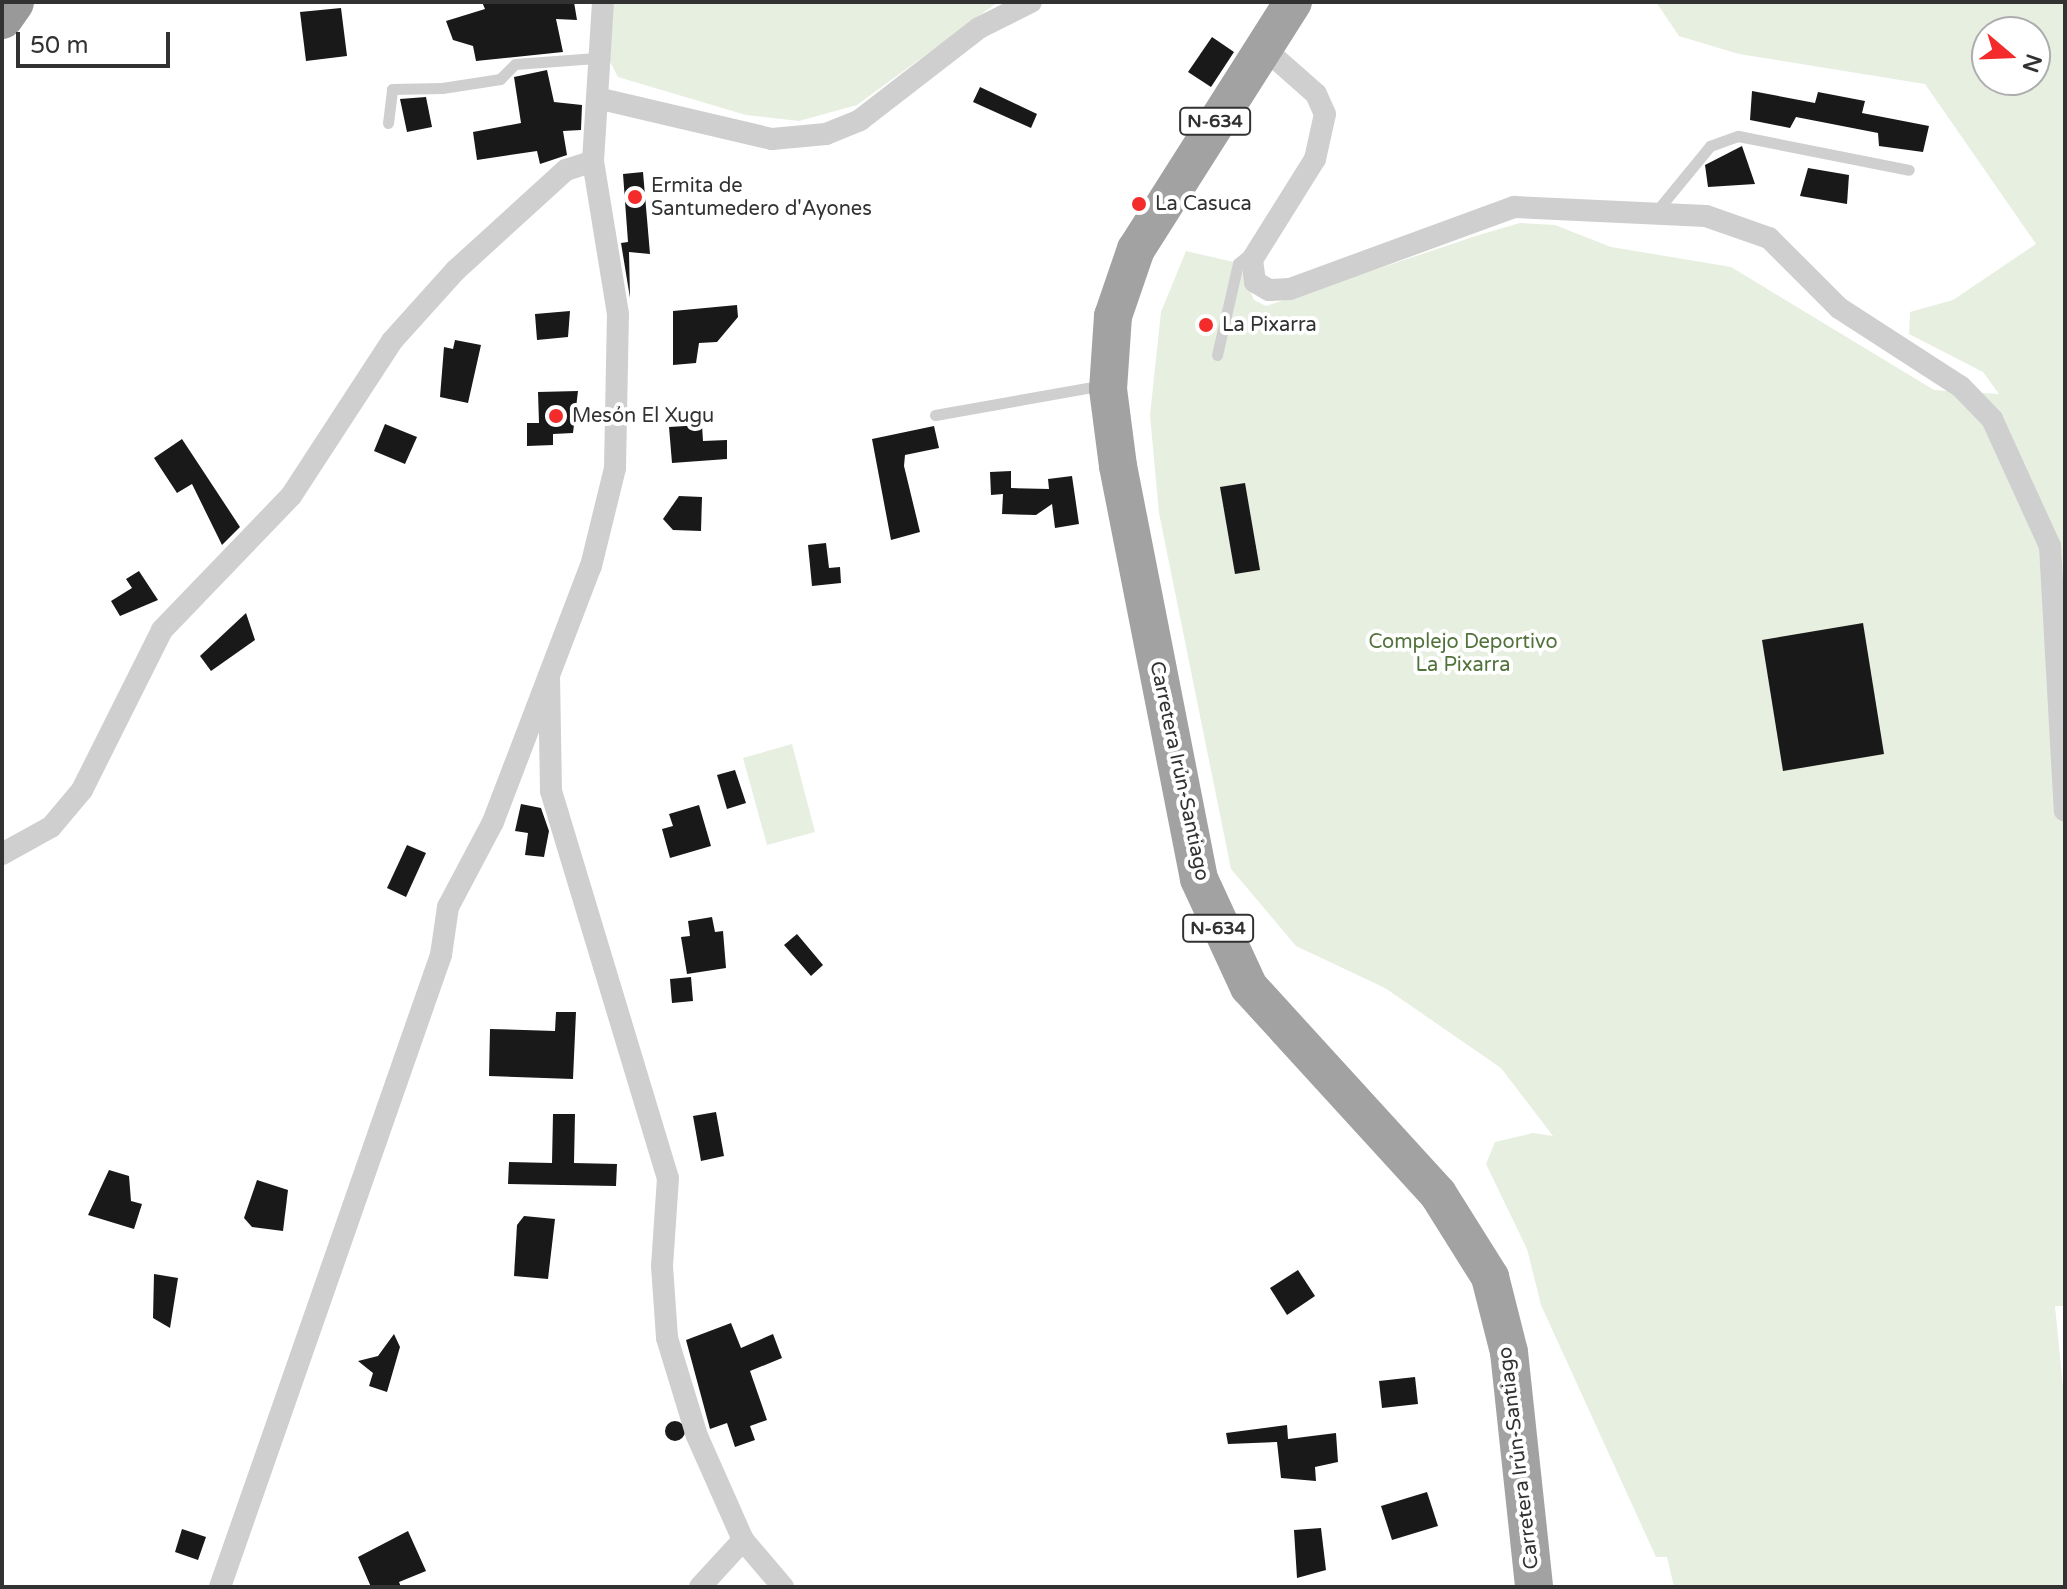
<!DOCTYPE html>
<meta charset="utf-8">
<style>
body{margin:0}
#map{position:relative;width:2067px;height:1589px;overflow:hidden;background:#fff;font-family:"Varela Round",sans-serif}
div>[style]{position:absolute}
.green>*{inset:0;background:#e7efe0}
.building>*{inset:0;background:#191919}
.round{border-radius:50%}
.service>*{height:11px;margin:-5.5px;padding:0 5.5px;transform-origin:5.5px;border-radius:5.5px;background:#cfcfcf}
.minor>*{height:22px;margin:-11px;padding:0 11px;transform-origin:11px;border-radius:11px;background:#cfcfcf}
.trunk>*{height:38px;margin:-19px;padding:0 19px;transform-origin:19px;border-radius:19px;background:#a2a2a2}
.motorway>*{height:42px;margin:-21px;padding:0 21px;transform-origin:21px;border-radius:21px;background:#999}
.dots>*{width:22px;height:22px;translate:-50% -50%;box-sizing:border-box;border:4px solid #fff;border-radius:50%}
span{translate:-50% -50%;white-space:nowrap;text-align:center;line-height:1.15;-webkit-text-stroke:8px #fff;paint-order:stroke}
.shield-label span{padding:2px 6px;background:#fff;border:2px solid;border-radius:6px;-webkit-text-stroke-width:0}
.shield-label{font-size:18px;color:#323232;font-weight:700}
.poi-label{font-size:20px;color:#323232}
.left{translate:0 -50%;text-align:left}
.park-label{font-size:20px;color:#51723b}
.street-label{font-size:20px;color:#323232}
.frame{position:absolute;inset:0;border:4px solid #323232;pointer-events:none}
.north{position:absolute;left:1971px;top:16px;width:80px;height:80px;box-sizing:border-box;background:#fff;border:2px solid #adadad;border-radius:50%;rotate:109deg;font-size:22px;font-weight:700;line-height:32px;text-align:center;color:#323232}
.north::after{content:'';display:block;margin:auto;width:28px;height:36px;background:#f32b2a;clip-path:polygon(50% 0,100% 100%,50% 72%,0 100%)}
.scale{position:absolute;left:16px;top:32px;width:154px;height:36px;box-sizing:border-box;border:4px solid #323232;border-top:0;padding-left:10px;font-size:24px;line-height:28px;white-space:nowrap;color:#323232;-webkit-text-stroke:6px #fff;paint-order:stroke}
</style>
<div id="map">
<div class="green">
<div style="clip-path:polygon(614px 2px,998px 2px,857px 105px,799px 121px,746px 115px,618px 77px,607px 56px)"></div>
<div style="clip-path:polygon(evenodd,1656px 2px,2065px 2px,2065px 1306px,2055px 1306px,2065px 1408px,2065px 1587px,1674px 1587px,1667px 1557px,1656px 1557px,1541px 1305px,1527px 1249px,1486px 1164px,1495px 1142px,1533px 1133px,1553px 1136px,1501px 1068px,1385px 988px,1296px 946px,1231px 869px,1159px 513px,1150px 415px,1161px 312px,1186px 251px,1238px 263px,1254px 300px,1266px 306px,1479px 235px,1520px 223px,1555px 225px,1611px 247px,1731px 267px,1934px 390px,1999px 394px,1983px 372px,1909px 334px,1910px 312px,1953px 300px,2036px 244px,1925px 84px,1739px 54px,1679px 36px,1656px 2px,1987px 32px,2035px 32px,2035px 80px,1987px 80px,1987px 32px)"></div>
<div style="clip-path:polygon(792px 744px,815px 832px,767px 845px,743px 758px)"></div>
</div>
<div class="building">
<div style="clip-path:polygon(482px 2px,574px 2px,577px 20px,556px 19px,563px 52px,476px 61px,473px 46px,453px 40px,446px 21px,485px 9px)"></div>
<div style="clip-path:polygon(341px 8px,347px 56px,306px 61px,300px 12px)"></div>
<div style="clip-path:polygon(1212px 37px,1234px 52px,1211px 87px,1188px 72px)"></div>
<div style="clip-path:polygon(547px 70px,554px 102px,582px 105px,581px 130px,563px 131px,567px 155px,540px 164px,537px 151px,477px 160px,473px 132px,521px 123px,514px 77px)"></div>
<div style="clip-path:polygon(980px 87px,1037px 114px,1031px 128px,973px 102px)"></div>
<div style="clip-path:polygon(1752px 91px,1815px 103px,1818px 92px,1865px 101px,1862px 113px,1929px 126px,1923px 152px,1879px 146px,1878px 133px,1796px 117px,1790px 128px,1750px 120px)"></div>
<div style="clip-path:polygon(426px 97px,432px 127px,407px 132px,400px 99px)"></div>
<div style="clip-path:polygon(1742px 146px,1755px 184px,1708px 187px,1705px 165px)"></div>
<div style="clip-path:polygon(1808px 168px,1849px 175px,1847px 204px,1800px 196px)"></div>
<div style="clip-path:polygon(643px 172px,650px 254px,629px 252px,630px 298px,621px 243px,628px 242px,623px 174px)"></div>
<div style="clip-path:polygon(737px 305px,738px 317px,717px 342px,699px 343px,696px 363px,673px 365px,673px 311px)"></div>
<div style="clip-path:polygon(570px 311px,568px 337px,537px 340px,535px 314px)"></div>
<div style="clip-path:polygon(455px 340px,481px 345px,468px 403px,440px 397px,444px 347px,453px 349px)"></div>
<div style="clip-path:polygon(578px 391px,573px 433px,553px 434px,553px 445px,527px 446px,527px 423px,539px 423px,538px 392px)"></div>
<div style="clip-path:polygon(385px 424px,417px 437px,405px 464px,374px 451px)"></div>
<div style="clip-path:polygon(702px 425px,703px 441px,727px 440px,727px 459px,672px 463px,669px 427px)"></div>
<div style="clip-path:polygon(934px 426px,939px 448px,905px 455px,904px 466px,920px 532px,891px 540px,872px 439px)"></div>
<div style="clip-path:polygon(182px 439px,240px 527px,222px 545px,192px 484px,177px 493px,154px 458px)"></div>
<div style="clip-path:polygon(1011px 471px,1011px 488px,1049px 489px,1048px 479px,1072px 476px,1079px 524px,1055px 528px,1052px 504px,1036px 515px,1002px 514px,1003px 494px,991px 495px,990px 472px)"></div>
<div style="clip-path:polygon(1245px 483px,1260px 570px,1235px 574px,1220px 487px)"></div>
<div style="clip-path:polygon(679px 496px,702px 497px,701px 531px,673px 530px,663px 519px)"></div>
<div style="clip-path:polygon(826px 543px,829px 568px,840px 567px,841px 583px,812px 586px,808px 545px)"></div>
<div style="clip-path:polygon(139px 571px,158px 600px,120px 616px,111px 601px,132px 588px,126px 579px)"></div>
<div style="clip-path:polygon(246px 613px,255px 640px,211px 671px,200px 656px)"></div>
<div style="clip-path:polygon(1863px 623px,1884px 754px,1783px 771px,1762px 640px)"></div>
<div style="clip-path:polygon(735px 770px,746px 803px,727px 809px,717px 775px)"></div>
<div style="clip-path:polygon(521px 804px,541px 808px,549px 831px,544px 857px,525px 855px,528px 833px,515px 831px)"></div>
<div style="clip-path:polygon(699px 805px,711px 846px,670px 858px,662px 829px,673px 826px,669px 814px)"></div>
<div style="clip-path:polygon(407px 845px,426px 853px,406px 897px,387px 888px)"></div>
<div style="clip-path:polygon(712px 917px,715px 932px,723px 931px,726px 968px,687px 974px,681px 937px,690px 936px,688px 921px)"></div>
<div style="clip-path:polygon(797px 934px,823px 965px,811px 976px,784px 945px)"></div>
<div style="clip-path:polygon(691px 977px,693px 1001px,672px 1003px,670px 979px)"></div>
<div style="clip-path:polygon(556px 1012px,576px 1012px,573px 1079px,489px 1076px,490px 1029px,555px 1031px)"></div>
<div style="clip-path:polygon(716px 1112px,724px 1156px,701px 1161px,693px 1116px)"></div>
<div style="clip-path:polygon(553px 1114px,575px 1114px,574px 1163px,617px 1164px,616px 1186px,508px 1184px,509px 1162px,552px 1163px)"></div>
<div style="clip-path:polygon(109px 1170px,129px 1176px,131px 1201px,142px 1204px,134px 1229px,88px 1215px)"></div>
<div style="clip-path:polygon(257px 1180px,288px 1190px,283px 1231px,252px 1227px,244px 1218px)"></div>
<div style="clip-path:polygon(524px 1216px,555px 1219px,548px 1279px,514px 1276px,517px 1225px)"></div>
<div style="clip-path:polygon(1298px 1270px,1315px 1296px,1287px 1315px,1270px 1288px)"></div>
<div style="clip-path:polygon(154px 1274px,178px 1278px,170px 1328px,153px 1318px)"></div>
<div style="clip-path:polygon(731px 1323px,741px 1348px,773px 1334px,782px 1358px,750px 1371px,767px 1420px,750px 1426px,755px 1440px,735px 1447px,727px 1423px,710px 1429px,686px 1340px)"></div>
<div style="clip-path:polygon(394px 1334px,400px 1347px,387px 1392px,369px 1386px,373px 1373px,358px 1361px,378px 1356px)"></div>
<div style="clip-path:polygon(1415px 1377px,1418px 1404px,1382px 1408px,1379px 1381px)"></div>
<div class="round" style="left:665px;top:1421px;width:20px;height:20px"></div>
<div style="clip-path:polygon(1287px 1425px,1288px 1439px,1336px 1433px,1338px 1462px,1315px 1467px,1316px 1481px,1281px 1478px,1277px 1442px,1228px 1444px,1226px 1433px)"></div>
<div style="clip-path:polygon(1427px 1492px,1438px 1526px,1392px 1540px,1381px 1506px)"></div>
<div style="clip-path:polygon(1321px 1528px,1326px 1570px,1297px 1578px,1294px 1530px)"></div>
<div style="clip-path:polygon(182px 1529px,206px 1537px,198px 1560px,175px 1552px)"></div>
<div style="clip-path:polygon(408px 1531px,426px 1571px,399px 1582px,401px 1587px,371px 1587px,358px 1557px)"></div>
</div>
<div class="service">
<div style="left:388px;top:123px;width:34px;rotate:-83deg"></div>
<div style="left:392px;top:89px;width:50px;rotate:-1.1deg"></div>
<div style="left:442px;top:88px;width:59px;rotate:-8.8deg"></div>
<div style="left:500px;top:79px;width:21px;rotate:-45deg"></div>
<div style="left:515px;top:64px;width:81px;rotate:-4.2deg"></div>
<div style="left:1655px;top:213px;width:87px;rotate:-50.6deg"></div>
<div style="left:1710px;top:146px;width:30px;rotate:-20deg"></div>
<div style="left:1738px;top:136px;width:174px;rotate:11.2deg"></div>
<div style="left:1217px;top:355px;width:94px;rotate:-77.1deg"></div>
<div style="left:1238px;top:263px;width:18px;rotate:-38deg"></div>
<div style="left:935px;top:415px;width:172px;rotate:-10.1deg"></div>
</div>
<div class="minor">
<div style="left:1265px;top:49px;width:68px;rotate:41.4deg"></div>
<div style="left:1316px;top:94px;width:22px;rotate:66deg"></div>
<div style="left:1325px;top:114px;width:46px;rotate:102.5deg"></div>
<div style="left:1315px;top:159px;width:119px;rotate:122deg"></div>
<div style="left:1252px;top:260px;width:22px;rotate:82deg"></div>
<div style="left:1255px;top:282px;width:16px;rotate:30deg"></div>
<div style="left:1269px;top:290px;width:21px;rotate:-3deg"></div>
<div style="left:1290px;top:289px;width:239px;rotate:-20.1deg"></div>
<div style="left:1514px;top:207px;width:192px;rotate:2.7deg"></div>
<div style="left:1706px;top:216px;width:67px;rotate:19.2deg"></div>
<div style="left:1769px;top:238px;width:99px;rotate:45deg"></div>
<div style="left:1839px;top:308px;width:145px;rotate:32.9deg"></div>
<div style="left:1961px;top:387px;width:45px;rotate:45.9deg"></div>
<div style="left:1992px;top:419px;width:140px;rotate:65.5deg"></div>
<div style="left:2050px;top:546px;width:265px;rotate:86.8deg"></div>
<div style="left:597px;top:98px;width:180px;rotate:13.2deg"></div>
<div style="left:772px;top:139px;width:54px;rotate:-5.3deg"></div>
<div style="left:826px;top:134px;width:37px;rotate:-22deg"></div>
<div style="left:860px;top:120px;width:150px;rotate:-37.7deg"></div>
<div style="left:979px;top:28px;width:58px;rotate:-26.6deg"></div>
<div style="left:549px;top:676px;width:115px;rotate:89deg"></div>
<div style="left:551px;top:791px;width:404px;rotate:73.2deg"></div>
<div style="left:668px;top:1178px;width:88px;rotate:93.9deg"></div>
<div style="left:662px;top:1266px;width:72px;rotate:86deg"></div>
<div style="left:667px;top:1338px;width:102px;rotate:73deg"></div>
<div style="left:697px;top:1436px;width:114px;rotate:66.1deg"></div>
<div style="left:743px;top:1540px;width:62px;rotate:49.6deg"></div>
<div style="left:2px;top:854px;width:56px;rotate:-28.9deg"></div>
<div style="left:51px;top:827px;width:48px;rotate:-50deg"></div>
<div style="left:82px;top:790px;width:179px;rotate:-63.4deg"></div>
<div style="left:162px;top:630px;width:186px;rotate:-46.1deg"></div>
<div style="left:291px;top:496px;width:185px;rotate:-56.9deg"></div>
<div style="left:392px;top:341px;width:96px;rotate:-48deg"></div>
<div style="left:456px;top:270px;width:149px;rotate:-42.3deg"></div>
<div style="left:566px;top:170px;width:28px;rotate:-18deg"></div>
<div style="left:220px;top:1587px;width:670px;rotate:-70.73deg"></div>
<div style="left:441px;top:955px;width:49px;rotate:-81.7deg"></div>
<div style="left:448px;top:907px;width:96px;rotate:-62.1deg"></div>
<div style="left:493px;top:822px;width:274px;rotate:-69.1deg"></div>
<div style="left:591px;top:566px;width:101px;rotate:-76.2deg"></div>
<div style="left:615px;top:468px;width:154px;rotate:-88.9deg"></div>
<div style="left:618px;top:314px;width:155px;rotate:-99.3deg"></div>
<div style="left:593px;top:161px;width:159px;rotate:-86.4deg"></div>
<div style="left:700px;top:1587px;width:64px;rotate:-47.5deg"></div>
</div>
<div class="trunk">
<div style="left:1293px;top:2px;width:293px;rotate:122.4deg"></div>
<div style="left:1136px;top:249px;width:71px;rotate:108.9deg"></div>
<div style="left:1113px;top:316px;width:73px;rotate:93.9deg"></div>
<div style="left:1108px;top:389px;width:78px;rotate:82.6deg"></div>
<div style="left:1118px;top:466px;width:421px;rotate:78.9deg"></div>
<div style="left:1199px;top:879px;width:119px;rotate:65.2deg"></div>
<div style="left:1249px;top:987px;width:280px;rotate:47.6deg"></div>
<div style="left:1438px;top:1194px;width:98px;rotate:57.9deg"></div>
<div style="left:1490px;top:1277px;width:77px;rotate:75.8deg"></div>
<div style="left:1509px;top:1352px;width:236px;rotate:83.9deg"></div>
</div>
<div class="motorway">
<div style="left:2px;top:18px;width:19px;rotate:-55deg"></div>
</div>
<div class="dots">
<div style="left:635px;top:197px;background:#f32b2a"></div>
<div style="left:1139px;top:204px;background:#f32b2a"></div>
<div style="left:1206px;top:325px;background:#f32b2a"></div>
<div style="left:556px;top:416px;background:#f32b2a"></div>
</div>
<div class="shield-label">
<span style="left:1215px;top:121px">N-634</span>
<span style="left:1218px;top:928px">N-634</span>
</div>
<div class="poi-label">
<span class="left" style="left:651px;top:198px">Ermita de<br>Santumedero d'Ayones</span>
<span class="left" style="left:1155px;top:204px">La Casuca</span>
<span class="left" style="left:1222px;top:325px">La Pixarra</span>
<span class="left" style="left:572px;top:416px">Mesón El Xugu</span>
</div>
<div class="park-label">
<span style="left:1463px;top:654px">Complejo Deportivo<br>La Pixarra</span>
</div>
<div class="street-label">
<span style="left:1179px;top:771px;rotate:78deg">Carretera Irún-Santiago</span>
<span style="left:1519px;top:1458px;rotate:-97deg">Carretera Irún-Santiago</span>
</div>
<div class="frame"></div>
<div class="north">N</div>
<div class="scale">50 m</div>
</div>
